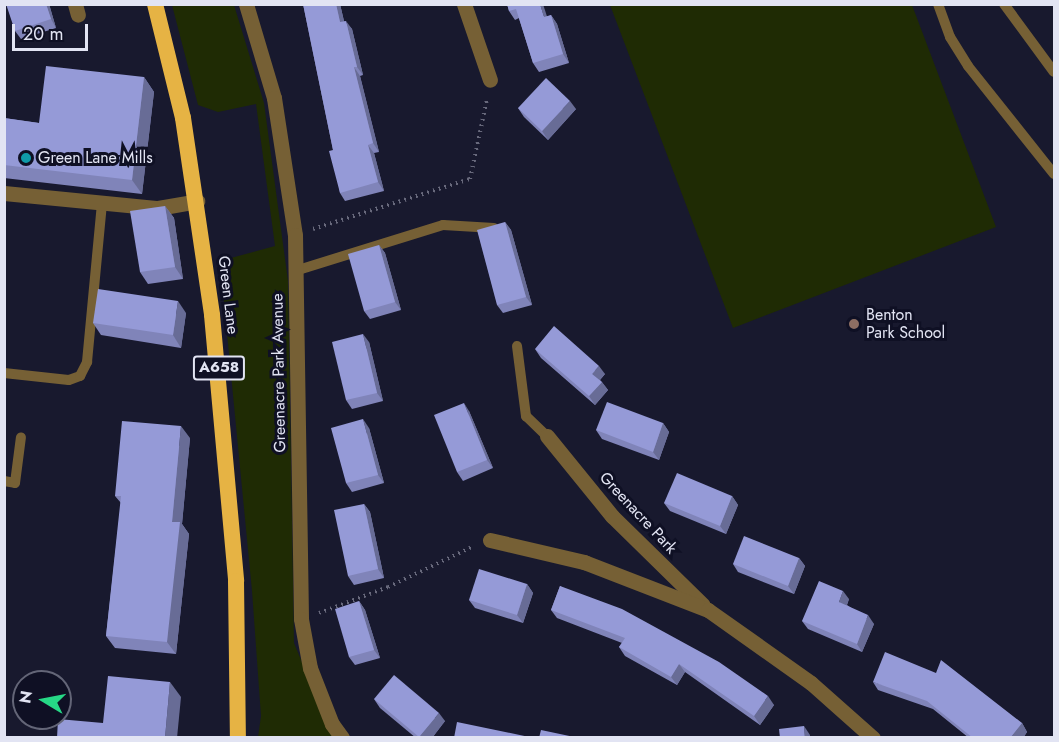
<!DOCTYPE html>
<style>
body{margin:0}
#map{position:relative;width:1059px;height:742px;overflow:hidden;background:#18192e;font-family:Jost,sans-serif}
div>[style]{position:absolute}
.green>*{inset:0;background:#1f2b04}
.path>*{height:4px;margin-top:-2px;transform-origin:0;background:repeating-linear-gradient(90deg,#68697c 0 1.5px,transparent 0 6px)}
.service>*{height:10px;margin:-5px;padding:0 5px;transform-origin:5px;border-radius:5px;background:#766035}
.pedestrian>*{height:15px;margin:-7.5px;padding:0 7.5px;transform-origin:7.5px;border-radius:7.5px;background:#766035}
.minor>*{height:15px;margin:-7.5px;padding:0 7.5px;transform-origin:7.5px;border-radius:7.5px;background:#766035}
.trunk>*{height:16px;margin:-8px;padding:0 8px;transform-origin:8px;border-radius:8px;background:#e6b344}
.wall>*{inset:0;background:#8084b9}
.shaded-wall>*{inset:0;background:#686c96}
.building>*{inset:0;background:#959ad7}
.dots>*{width:16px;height:16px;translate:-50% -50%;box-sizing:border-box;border:3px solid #0f1024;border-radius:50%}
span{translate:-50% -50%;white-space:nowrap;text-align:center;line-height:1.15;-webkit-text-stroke:6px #0f1024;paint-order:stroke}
.shield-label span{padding:2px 4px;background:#0f1024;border:2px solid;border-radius:4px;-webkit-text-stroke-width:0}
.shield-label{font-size:15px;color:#e2e4f3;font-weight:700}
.poi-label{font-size:16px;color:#e2e4f3}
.left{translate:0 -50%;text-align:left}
.street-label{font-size:16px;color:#e2e4f3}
.frame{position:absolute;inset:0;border:6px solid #e2e4f3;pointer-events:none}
.north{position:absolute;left:12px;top:670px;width:60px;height:60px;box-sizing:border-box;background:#0f1024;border:2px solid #636577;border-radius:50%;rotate:280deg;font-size:16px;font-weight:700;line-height:24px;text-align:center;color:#e2e4f3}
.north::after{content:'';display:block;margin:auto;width:21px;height:27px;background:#26d886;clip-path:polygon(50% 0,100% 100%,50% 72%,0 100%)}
.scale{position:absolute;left:12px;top:24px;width:76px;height:27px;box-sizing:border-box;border:3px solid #e2e4f3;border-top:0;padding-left:8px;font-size:18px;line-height:21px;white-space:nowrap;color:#e2e4f3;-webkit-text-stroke:4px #0f1024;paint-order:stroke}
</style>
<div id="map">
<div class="green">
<div style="clip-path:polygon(172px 5px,234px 5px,264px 103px,288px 281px,294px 643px,333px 737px,258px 737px,261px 716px,252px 591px,220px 261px,275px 246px,256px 104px,218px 112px,198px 105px)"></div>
<div style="clip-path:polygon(610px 5px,912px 5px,996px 227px,733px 328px)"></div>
</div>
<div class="path">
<div style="left:313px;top:229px;width:165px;rotate:-17.7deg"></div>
<div style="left:470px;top:179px;width:82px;rotate:-78deg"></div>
<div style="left:319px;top:613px;width:74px;rotate:-20.6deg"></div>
<div style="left:388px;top:587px;width:93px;rotate:-25.5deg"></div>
</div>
<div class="service">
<div style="left:938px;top:4px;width:35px;rotate:70deg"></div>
<div style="left:950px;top:37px;width:34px;rotate:58deg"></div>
<div style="left:968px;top:66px;width:138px;rotate:51.5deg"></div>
<div style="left:1004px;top:4px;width:84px;rotate:53.7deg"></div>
<div style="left:295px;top:271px;width:155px;rotate:-17.3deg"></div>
<div style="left:443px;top:225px;width:51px;rotate:3.4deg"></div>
<div style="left:517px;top:346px;width:71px;rotate:82.7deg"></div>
<div style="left:526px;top:416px;width:29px;rotate:44deg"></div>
<div style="left:4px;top:373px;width:65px;rotate:6.1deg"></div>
<div style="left:69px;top:380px;width:12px;rotate:-20deg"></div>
<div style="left:80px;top:376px;width:16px;rotate:-63deg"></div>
<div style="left:87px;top:362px;width:160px;rotate:-84.6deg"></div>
<div style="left:4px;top:481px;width:11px;rotate:10deg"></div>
<div style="left:15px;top:483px;width:46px;rotate:-82.6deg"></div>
</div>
<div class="pedestrian">
<div style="left:4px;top:193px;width:155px;rotate:5.6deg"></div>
<div style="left:158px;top:208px;width:40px;rotate:-10deg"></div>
</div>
<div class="minor">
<div style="left:75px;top:4px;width:11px;rotate:75deg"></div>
<div style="left:246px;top:4px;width:98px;rotate:73.4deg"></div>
<div style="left:274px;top:98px;width:139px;rotate:81.3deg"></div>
<div style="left:295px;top:235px;width:384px;rotate:89.1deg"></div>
<div style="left:301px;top:619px;width:50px;rotate:79.6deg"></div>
<div style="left:310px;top:668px;width:60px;rotate:68.6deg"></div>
<div style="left:332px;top:724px;width:17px;rotate:54deg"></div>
<div style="left:464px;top:4px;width:80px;rotate:71.1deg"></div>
<div style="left:547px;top:436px;width:103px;rotate:50.9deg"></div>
<div style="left:612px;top:516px;width:127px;rotate:44.4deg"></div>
<div style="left:490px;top:540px;width:97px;rotate:13.2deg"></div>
<div style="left:584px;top:562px;width:133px;rotate:21.2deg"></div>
<div style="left:708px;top:610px;width:126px;rotate:35.3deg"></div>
<div style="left:811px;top:683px;width:83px;rotate:41.6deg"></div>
</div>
<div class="trunk">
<div style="left:155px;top:4px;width:117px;rotate:76.2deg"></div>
<div style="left:183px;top:118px;width:199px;rotate:81.6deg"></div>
<div style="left:212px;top:315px;width:267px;rotate:84.8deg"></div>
<div style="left:236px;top:581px;width:157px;rotate:89.3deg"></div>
</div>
<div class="wall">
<div style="clip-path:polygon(49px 4px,56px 28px,21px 39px,15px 31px)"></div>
<div style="clip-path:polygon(303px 4px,340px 4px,344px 21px,352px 29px,363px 75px,360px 76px,379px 152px,374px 153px,384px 191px,345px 201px,340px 193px,333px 150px)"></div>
<div style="clip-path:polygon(507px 4px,547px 17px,551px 15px,557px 24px,569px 63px,539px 72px,533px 63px,519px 18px,515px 20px,509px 11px)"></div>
<div style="clip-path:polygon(144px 77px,154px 92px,142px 194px,4px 178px,4px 118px,39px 123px)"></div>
<div style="clip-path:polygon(518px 108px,576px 109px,548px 140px,524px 117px)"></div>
<div style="clip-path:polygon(165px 206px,174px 218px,183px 279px,148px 284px,140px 272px)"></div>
<div style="clip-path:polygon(505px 222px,511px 230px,532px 305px,503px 313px,497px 305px)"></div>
<div style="clip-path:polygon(379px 245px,385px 253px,401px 310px,370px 319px,364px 311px)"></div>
<div style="clip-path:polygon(186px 313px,181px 348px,101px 335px,93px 323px)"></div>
<div style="clip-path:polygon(369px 342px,383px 401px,352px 409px,346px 400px)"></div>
<div style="clip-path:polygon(535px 349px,605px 374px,600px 380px,608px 390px,595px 405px,541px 358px)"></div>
<div style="clip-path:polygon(469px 411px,493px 468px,463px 481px,457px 472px)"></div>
<div style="clip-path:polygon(663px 423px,669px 432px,659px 460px,602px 439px,596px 430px)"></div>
<div style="clip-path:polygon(369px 428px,384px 483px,352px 492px,346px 483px)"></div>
<div style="clip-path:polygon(190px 438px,182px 524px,189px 534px,176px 654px,115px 648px,106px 636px,121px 503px,115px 496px)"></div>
<div style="clip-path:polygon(732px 496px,738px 505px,726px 534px,670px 511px,664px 503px)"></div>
<div style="clip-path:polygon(364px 504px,370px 512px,384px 578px,354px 585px,348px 576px)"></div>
<div style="clip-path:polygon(799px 558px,805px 566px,794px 594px,738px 572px,733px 564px)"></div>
<div style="clip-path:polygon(527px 584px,533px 593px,523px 623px,475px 608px,469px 600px)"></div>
<div style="clip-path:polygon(560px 586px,774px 705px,760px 725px,685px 672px,677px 685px,625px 656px,619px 647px,622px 643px,557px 618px,551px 610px)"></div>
<div style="clip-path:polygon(849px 599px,847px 605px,874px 624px,862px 652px,808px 629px,802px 621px)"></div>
<div style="clip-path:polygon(359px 601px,365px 610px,380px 658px,355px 665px,349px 657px)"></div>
<div style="clip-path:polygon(873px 682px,1022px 723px,1027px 732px,1023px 738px,969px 738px,933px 709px,878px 690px)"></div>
<div style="clip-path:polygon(374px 699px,445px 721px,432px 738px,416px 738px,380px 708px)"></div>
</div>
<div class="shaded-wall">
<div style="clip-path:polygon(46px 4px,49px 4px,56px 28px,51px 19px)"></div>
<div style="clip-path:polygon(336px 4px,340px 4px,346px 30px,340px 22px)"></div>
<div style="clip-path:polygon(540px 4px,543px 4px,550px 26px,544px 17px)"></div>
<div style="clip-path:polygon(551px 15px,557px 24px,569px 63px,563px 54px)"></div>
<div style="clip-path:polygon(346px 21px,352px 29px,363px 75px,357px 67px)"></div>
<div style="clip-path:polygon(354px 67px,360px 76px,379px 152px,373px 143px)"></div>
<div style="clip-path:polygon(144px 77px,154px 92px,142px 194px,132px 180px)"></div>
<div style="clip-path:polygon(570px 101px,576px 109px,548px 140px,542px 131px)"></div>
<div style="clip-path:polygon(368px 145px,374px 153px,384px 191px,378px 182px)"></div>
<div style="clip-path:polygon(165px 206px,174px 218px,183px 279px,175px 267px)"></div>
<div style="clip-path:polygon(505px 222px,511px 230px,532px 305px,526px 297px)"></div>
<div style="clip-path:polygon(379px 245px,385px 253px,401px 310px,395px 302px)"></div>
<div style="clip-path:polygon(178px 301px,186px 313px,181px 348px,173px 335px)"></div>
<div style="clip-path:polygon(363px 334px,369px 342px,383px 401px,377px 393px)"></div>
<div style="clip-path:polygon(599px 366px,605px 374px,598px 382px,592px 374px)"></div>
<div style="clip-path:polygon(602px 382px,608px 390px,595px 405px,589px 396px)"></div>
<div style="clip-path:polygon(464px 403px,469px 411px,493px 468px,487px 460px)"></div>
<div style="clip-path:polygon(363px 419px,369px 428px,384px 483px,378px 475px)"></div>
<div style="clip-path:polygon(663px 423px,669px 432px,659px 460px,653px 452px)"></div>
<div style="clip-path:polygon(181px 426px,190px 438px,182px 524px,189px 534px,176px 654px,167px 642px,172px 522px)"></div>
<div style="clip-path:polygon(732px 496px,738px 505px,726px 534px,720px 526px)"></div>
<div style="clip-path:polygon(364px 504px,370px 512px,384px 578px,378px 569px)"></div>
<div style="clip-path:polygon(799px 558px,805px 566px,794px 594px,788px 586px)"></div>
<div style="clip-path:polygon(527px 584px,533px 593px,523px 623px,517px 615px)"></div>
<div style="clip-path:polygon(843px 591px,849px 599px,845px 610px,839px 602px)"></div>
<div style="clip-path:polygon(359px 601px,365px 610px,380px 658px,374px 650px)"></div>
<div style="clip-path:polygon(868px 615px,874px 624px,862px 652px,857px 644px)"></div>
<div style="clip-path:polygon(679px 664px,685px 672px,677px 685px,671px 677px)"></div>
<div style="clip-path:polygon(170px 682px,181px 697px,177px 738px,165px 738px)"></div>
<div style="clip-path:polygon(768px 696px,774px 705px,760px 725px,754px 716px)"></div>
<div style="clip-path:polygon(439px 713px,445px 721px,432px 738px,420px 738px,419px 737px)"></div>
<div style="clip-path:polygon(1022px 723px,1027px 732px,1023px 738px,1010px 738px)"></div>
<div style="clip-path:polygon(804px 726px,810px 735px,810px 738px,805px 738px)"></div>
</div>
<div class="building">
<div style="clip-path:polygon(6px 4px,46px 4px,51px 19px,15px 31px)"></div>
<div style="clip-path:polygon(303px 4px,336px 4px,340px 22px,346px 21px,357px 67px,354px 67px,373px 143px,368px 145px,378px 182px,340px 193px,329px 151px,333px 150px)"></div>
<div style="clip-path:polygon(507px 4px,540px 4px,544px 17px,551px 15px,563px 54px,533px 63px,516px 9px,509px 11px)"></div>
<div style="clip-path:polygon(46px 66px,144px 77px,132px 180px,4px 165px,4px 118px,39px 123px)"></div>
<div style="clip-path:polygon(546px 78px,570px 101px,542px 131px,518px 108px)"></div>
<div style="clip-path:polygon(165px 206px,175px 267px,140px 272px,130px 211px)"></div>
<div style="clip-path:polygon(505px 222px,526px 297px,497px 305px,477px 230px)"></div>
<div style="clip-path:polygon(379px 245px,395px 302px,364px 311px,348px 254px)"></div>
<div style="clip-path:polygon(98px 289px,178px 301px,173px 335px,93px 323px)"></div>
<div style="clip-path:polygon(554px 326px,599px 366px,592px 374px,602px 382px,589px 396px,535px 349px)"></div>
<div style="clip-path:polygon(363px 334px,377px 393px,346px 400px,332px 342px)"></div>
<div style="clip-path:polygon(607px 402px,663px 423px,653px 452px,596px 430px)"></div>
<div style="clip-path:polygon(464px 403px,487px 460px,457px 472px,434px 415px)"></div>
<div style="clip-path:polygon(363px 419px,378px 475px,346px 483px,331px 428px)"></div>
<div style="clip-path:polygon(122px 421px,181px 426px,172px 522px,180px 522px,167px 642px,106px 636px,121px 496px,115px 496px)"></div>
<div style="clip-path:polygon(677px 473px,732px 496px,720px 526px,664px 503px)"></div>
<div style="clip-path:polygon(364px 504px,378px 569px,348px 576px,334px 510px)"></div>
<div style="clip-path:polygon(744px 536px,799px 558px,788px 586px,733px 564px)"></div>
<div style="clip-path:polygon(479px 569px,527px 584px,517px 615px,469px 600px)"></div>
<div style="clip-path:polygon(819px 581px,843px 591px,839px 602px,868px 615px,857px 644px,802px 621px)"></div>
<div style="clip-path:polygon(560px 586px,622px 609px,719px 662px,768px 696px,754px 716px,679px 664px,671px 677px,619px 647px,625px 638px,551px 610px)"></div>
<div style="clip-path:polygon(359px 601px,374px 650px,349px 657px,335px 609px)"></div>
<div style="clip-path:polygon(885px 652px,936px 673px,941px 660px,1022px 723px,1010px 738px,973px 738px,927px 701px,873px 682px)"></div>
<div style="clip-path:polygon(394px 675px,439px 713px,419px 737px,374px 699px)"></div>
<div style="clip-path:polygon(108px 676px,170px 682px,165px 738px,57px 738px,58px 719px,103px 723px)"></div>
<div style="clip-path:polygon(457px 722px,534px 738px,454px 738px)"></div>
<div style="clip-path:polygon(804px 726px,805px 738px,780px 738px,779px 729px)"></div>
<div style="clip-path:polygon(541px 730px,579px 738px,539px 738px)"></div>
</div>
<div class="dots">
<div style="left:26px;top:158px;background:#0f9aa8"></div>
<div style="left:854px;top:324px;background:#8d6e63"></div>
</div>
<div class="shield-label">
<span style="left:219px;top:368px">A658</span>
</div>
<div class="poi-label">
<span class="left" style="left:38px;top:158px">Green Lane Mills</span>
<span class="left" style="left:866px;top:324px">Benton<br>Park School</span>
</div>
<div class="street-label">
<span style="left:228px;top:295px;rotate:83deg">Green Lane</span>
<span style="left:279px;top:373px;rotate:-91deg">Greenacre Park Avenue</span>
<span style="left:638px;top:513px;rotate:47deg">Greenacre Park</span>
</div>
<div class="frame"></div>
<div class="north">N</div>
<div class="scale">20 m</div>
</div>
